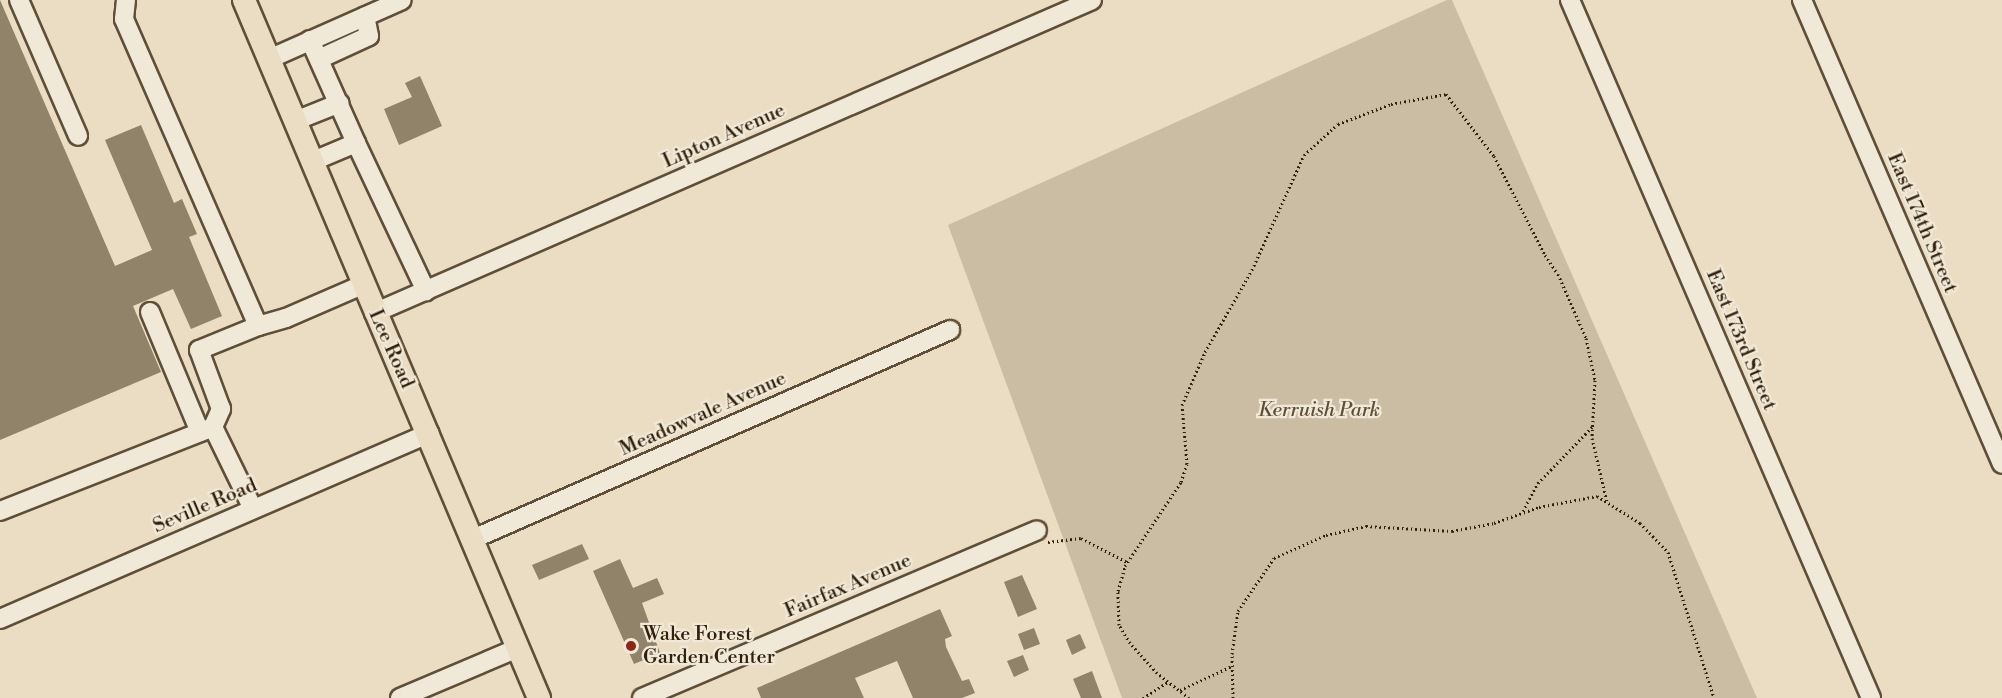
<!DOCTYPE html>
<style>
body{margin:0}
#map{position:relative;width:2002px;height:698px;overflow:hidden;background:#eaddc3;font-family:"Libre Bodoni",serif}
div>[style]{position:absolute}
.green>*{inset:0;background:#cbbda4}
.building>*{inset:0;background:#91826a}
.path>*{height:3px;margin-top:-1.5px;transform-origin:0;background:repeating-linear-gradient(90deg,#31200a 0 1.5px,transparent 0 4.5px)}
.roads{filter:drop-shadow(2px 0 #5f4f38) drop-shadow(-2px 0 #5f4f38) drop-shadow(0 2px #5f4f38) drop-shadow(0 -2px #5f4f38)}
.minor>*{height:18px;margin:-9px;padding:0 9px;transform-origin:9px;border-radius:9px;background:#f1e9d8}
.major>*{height:22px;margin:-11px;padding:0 11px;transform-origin:11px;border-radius:11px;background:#eaddc3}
.dots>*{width:16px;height:16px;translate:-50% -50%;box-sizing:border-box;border:3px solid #f1e9d8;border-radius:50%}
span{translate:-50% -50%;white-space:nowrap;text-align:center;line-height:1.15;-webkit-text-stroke:4.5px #f1e9d8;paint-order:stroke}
.street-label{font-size:20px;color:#31200a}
.park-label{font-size:20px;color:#5f4f38;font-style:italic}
.poi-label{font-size:20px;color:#31200a}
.left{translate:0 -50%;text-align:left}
</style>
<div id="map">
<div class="green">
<div style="clip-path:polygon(1447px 0,1452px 0,1757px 698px,1122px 698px,948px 225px)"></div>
</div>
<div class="building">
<div style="clip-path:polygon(0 0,115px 266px,152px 250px,105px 140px,141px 125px,174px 203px,182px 199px,197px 234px,189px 237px,222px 316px,191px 329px,173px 289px,133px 306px,161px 372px,0 440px)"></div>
<div style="clip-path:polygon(420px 76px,442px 126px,399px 145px,384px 109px,412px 97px,405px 83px)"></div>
<div style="clip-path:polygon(582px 544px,589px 559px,539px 580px,532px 565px)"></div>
<div style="clip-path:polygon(620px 559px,633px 588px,657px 578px,664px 594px,642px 603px,660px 653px,634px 664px,593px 571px)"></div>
<div style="clip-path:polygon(1022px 575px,1037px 609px,1018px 617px,1004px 582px)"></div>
<div style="clip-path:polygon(940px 609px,952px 636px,945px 639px,946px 647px,962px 681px,969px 679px,975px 693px,962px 698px,913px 698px,897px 661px,855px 678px,864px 698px,761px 698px,757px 688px)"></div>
<div style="clip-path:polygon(1034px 628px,1040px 644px,1024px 650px,1018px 634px)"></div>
<div style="clip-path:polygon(1080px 634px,1086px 648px,1072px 655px,1066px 640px)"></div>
<div style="clip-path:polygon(1023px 655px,1029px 670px,1014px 677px,1007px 661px)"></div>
<div style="clip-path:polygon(1092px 671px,1102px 698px,1081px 698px,1073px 679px)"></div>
</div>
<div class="path">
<div style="left:1523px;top:511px;width:32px;rotate:-62deg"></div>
<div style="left:1538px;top:483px;width:78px;rotate:-46deg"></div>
<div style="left:1048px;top:542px;width:33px;rotate:-7deg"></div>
<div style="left:1081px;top:538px;width:52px;rotate:27.6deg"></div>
<div style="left:1180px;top:690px;width:57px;rotate:-24.8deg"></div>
<div style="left:1143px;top:698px;width:30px;rotate:-33deg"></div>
<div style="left:1189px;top:698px;width:41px;rotate:-142deg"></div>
<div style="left:1157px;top:673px;width:40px;rotate:-132deg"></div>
<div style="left:1130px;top:643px;width:21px;rotate:-121deg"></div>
<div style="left:1119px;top:625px;width:34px;rotate:-92deg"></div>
<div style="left:1118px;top:591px;width:26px;rotate:-74deg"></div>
<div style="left:1125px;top:566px;width:101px;rotate:-56.3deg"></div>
<div style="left:1181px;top:482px;width:19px;rotate:-72deg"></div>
<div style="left:1187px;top:464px;width:59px;rotate:-94.8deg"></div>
<div style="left:1182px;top:405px;width:58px;rotate:-66.5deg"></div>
<div style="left:1205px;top:352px;width:95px;rotate:-60.2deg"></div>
<div style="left:1252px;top:270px;width:126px;rotate:-65.7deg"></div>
<div style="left:1304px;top:155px;width:46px;rotate:-42.4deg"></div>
<div style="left:1338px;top:124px;width:57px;rotate:-20.7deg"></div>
<div style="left:1391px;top:104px;width:56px;rotate:-10.3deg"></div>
<div style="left:1446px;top:94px;width:78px;rotate:52.3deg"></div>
<div style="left:1494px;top:156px;width:111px;rotate:62.7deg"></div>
<div style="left:1545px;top:255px;width:23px;rotate:56deg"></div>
<div style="left:1558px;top:274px;width:70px;rotate:66.4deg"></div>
<div style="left:1586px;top:338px;width:43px;rotate:77.9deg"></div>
<div style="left:1595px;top:380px;width:58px;rotate:93deg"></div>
<div style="left:1592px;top:438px;width:66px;rotate:76.8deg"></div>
<div style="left:1233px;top:698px;width:44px;rotate:-91.3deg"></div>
<div style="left:1232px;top:654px;width:43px;rotate:-82.1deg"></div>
<div style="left:1238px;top:611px;width:64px;rotate:-55.8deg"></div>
<div style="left:1274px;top:558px;width:57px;rotate:-23.9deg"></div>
<div style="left:1326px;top:535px;width:41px;rotate:-12.7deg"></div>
<div style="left:1366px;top:526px;width:86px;rotate:3.3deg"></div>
<div style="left:1452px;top:531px;width:43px;rotate:-10.8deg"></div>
<div style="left:1494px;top:523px;width:48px;rotate:-19.6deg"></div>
<div style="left:1539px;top:507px;width:59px;rotate:-10.7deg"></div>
<div style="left:1597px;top:496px;width:51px;rotate:32.1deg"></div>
<div style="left:1640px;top:523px;width:40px;rotate:46deg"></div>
<div style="left:1668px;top:552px;width:153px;rotate:72.5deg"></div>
</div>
<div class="roads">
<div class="minor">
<div style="left:19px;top:0;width:148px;rotate:66.5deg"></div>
<div style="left:126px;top:0;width:19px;rotate:96deg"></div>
<div style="left:124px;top:19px;width:335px;rotate:66.4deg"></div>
<div style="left:258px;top:326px;width:29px;rotate:-16deg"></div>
<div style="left:286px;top:318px;width:83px;rotate:-23.5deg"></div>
<div style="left:1570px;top:0;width:760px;rotate:66.67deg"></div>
<div style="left:1802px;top:0;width:505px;rotate:66.68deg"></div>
<div style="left:310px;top:40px;width:113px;rotate:65.9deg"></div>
<div style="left:356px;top:143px;width:49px;rotate:157.1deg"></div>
<div style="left:269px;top:59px;width:145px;rotate:-23.9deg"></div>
<div style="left:319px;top:59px;width:55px;rotate:-24.7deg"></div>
<div style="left:369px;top:36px;width:20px;rotate:-101deg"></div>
<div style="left:295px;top:121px;width:48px;rotate:-21.8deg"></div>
<div style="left:356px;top:143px;width:164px;rotate:64.7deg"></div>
<div style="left:150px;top:312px;width:130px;rotate:67.4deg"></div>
<div style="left:374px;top:313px;width:783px;rotate:-23.55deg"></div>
<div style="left:213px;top:427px;width:20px;rotate:-66deg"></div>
<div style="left:221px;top:409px;width:63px;rotate:-110.4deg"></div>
<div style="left:199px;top:350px;width:64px;rotate:-22.1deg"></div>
<div style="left:0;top:511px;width:229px;rotate:-21.5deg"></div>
<div style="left:213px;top:427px;width:91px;rotate:64deg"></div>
<div style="left:473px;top:539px;width:521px;rotate:-23.66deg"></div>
<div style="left:0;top:619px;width:468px;rotate:-23.4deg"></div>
<div style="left:400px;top:698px;width:128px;rotate:-23deg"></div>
<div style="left:642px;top:698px;width:429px;rotate:-23deg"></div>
</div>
<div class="major">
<div style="left:244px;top:0;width:758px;rotate:67.09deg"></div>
</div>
</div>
<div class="dots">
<div style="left:631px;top:646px;background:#8f2418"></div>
</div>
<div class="street-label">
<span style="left:724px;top:136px;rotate:-24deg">Lipton Avenue</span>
<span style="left:1922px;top:223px;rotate:67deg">East 174th Street</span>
<span style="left:1741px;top:340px;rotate:67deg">East 173rd Street</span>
<span style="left:391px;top:349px;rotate:66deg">Lee Road</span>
<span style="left:703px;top:414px;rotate:-24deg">Meadowvale Avenue</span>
<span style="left:205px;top:506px;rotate:-23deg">Seville Road</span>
<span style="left:848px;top:586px;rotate:-23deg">Fairfax Avenue</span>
</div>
<div class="park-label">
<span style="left:1319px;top:410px">Kerruish Park</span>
</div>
<div class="poi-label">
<span class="left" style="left:643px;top:646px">Wake Forest<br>Garden Center</span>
</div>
</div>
